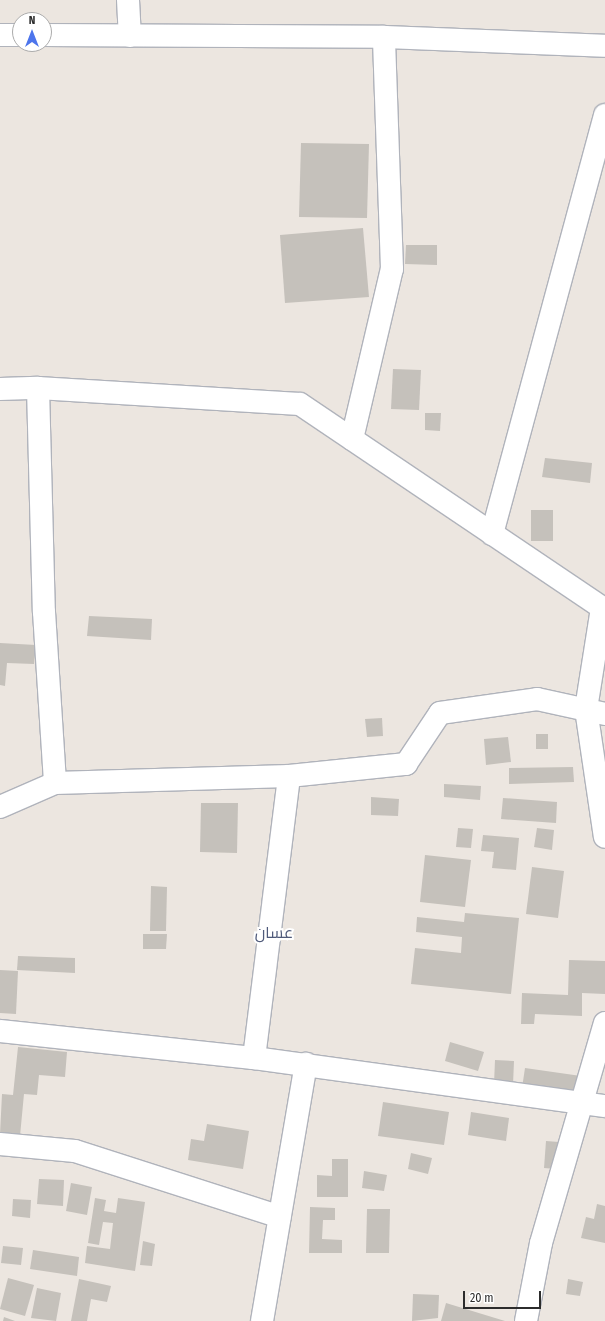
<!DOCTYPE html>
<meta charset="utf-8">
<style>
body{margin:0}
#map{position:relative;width:605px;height:1321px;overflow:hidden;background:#ece6e0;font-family:"Fira Sans Condensed",Cairo,sans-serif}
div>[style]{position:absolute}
.building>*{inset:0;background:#c5c1bb}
.roads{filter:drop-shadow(1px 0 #b0b3bb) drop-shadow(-1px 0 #b0b3bb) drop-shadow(0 1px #b0b3bb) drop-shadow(0 -1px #b0b3bb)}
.street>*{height:22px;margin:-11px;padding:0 11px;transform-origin:11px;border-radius:11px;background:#fff}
span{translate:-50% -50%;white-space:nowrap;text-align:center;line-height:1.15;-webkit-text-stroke:4px #fff;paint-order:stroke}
.quarter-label{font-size:16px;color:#4f5a7a}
.north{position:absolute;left:12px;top:12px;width:40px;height:40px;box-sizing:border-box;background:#fff;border:1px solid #ababab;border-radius:50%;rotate:0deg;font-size:11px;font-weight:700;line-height:16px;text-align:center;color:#2c2c2c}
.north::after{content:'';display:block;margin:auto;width:14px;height:18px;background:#4d75ec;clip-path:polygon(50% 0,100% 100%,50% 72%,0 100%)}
.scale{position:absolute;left:463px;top:1291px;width:78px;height:18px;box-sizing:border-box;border:2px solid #2c2c2c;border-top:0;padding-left:5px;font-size:12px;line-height:14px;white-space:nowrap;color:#2c2c2c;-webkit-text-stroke:3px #fff;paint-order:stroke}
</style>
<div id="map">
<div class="building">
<div style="clip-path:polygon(301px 143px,369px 144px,367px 218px,299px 217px)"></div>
<div style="clip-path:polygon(363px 228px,369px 297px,285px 303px,280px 235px)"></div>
<div style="clip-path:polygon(406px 245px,437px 245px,437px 265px,405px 264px)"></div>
<div style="clip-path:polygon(393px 369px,421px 370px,419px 410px,391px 409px)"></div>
<div style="clip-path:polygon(425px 413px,441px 413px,440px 431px,425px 430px)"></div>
<div style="clip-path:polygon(545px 458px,592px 463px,590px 483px,542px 477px)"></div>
<div style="clip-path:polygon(531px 510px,553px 510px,553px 541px,531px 541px)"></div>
<div style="clip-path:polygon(89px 616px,152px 619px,151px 640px,87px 636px)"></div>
<div style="clip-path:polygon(0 643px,36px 645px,34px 664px,7px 663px,5px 686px,0 685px)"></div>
<div style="clip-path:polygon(382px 718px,383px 736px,367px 737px,365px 719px)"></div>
<div style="clip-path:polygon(536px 734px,548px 734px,548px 749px,536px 749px)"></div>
<div style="clip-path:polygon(508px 737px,511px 762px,486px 765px,484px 739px)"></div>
<div style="clip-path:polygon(573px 767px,574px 782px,509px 784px,509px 768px)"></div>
<div style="clip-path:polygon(444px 784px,481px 786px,480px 800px,444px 797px)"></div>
<div style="clip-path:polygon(371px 797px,399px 799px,398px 816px,371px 815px)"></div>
<div style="clip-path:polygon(503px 798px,557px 802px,556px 823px,501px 819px)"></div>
<div style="clip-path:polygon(201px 803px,238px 803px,237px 853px,200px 852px)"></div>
<div style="clip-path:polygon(458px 828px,473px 829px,471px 848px,456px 847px)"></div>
<div style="clip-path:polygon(537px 828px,554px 830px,552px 850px,534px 847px)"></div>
<div style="clip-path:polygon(483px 835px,519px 838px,516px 870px,492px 868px,494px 852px,481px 851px)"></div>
<div style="clip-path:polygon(425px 855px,471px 860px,465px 907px,420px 902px)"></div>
<div style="clip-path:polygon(532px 867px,564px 871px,558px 918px,526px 914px)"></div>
<div style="clip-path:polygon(151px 886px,167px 887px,166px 931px,150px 931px)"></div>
<div style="clip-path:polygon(465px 913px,519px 918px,511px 994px,411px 984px,415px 948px,461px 953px,462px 937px,416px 932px,417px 917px,464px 922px)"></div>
<div style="clip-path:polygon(143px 934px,167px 934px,166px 949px,143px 949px)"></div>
<div style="clip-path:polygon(18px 956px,75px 958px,75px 973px,17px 970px)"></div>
<div style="clip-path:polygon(569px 960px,605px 961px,605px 994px,582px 993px,582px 1016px,535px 1014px,534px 1024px,521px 1024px,522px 993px,568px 995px)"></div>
<div style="clip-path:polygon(0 970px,18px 971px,16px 1014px,0 1013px)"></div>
<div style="clip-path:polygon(450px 1042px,484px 1052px,478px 1071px,445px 1061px)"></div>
<div style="clip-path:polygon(18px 1047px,67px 1052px,65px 1077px,39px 1075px,37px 1095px,24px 1094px,20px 1136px,0 1134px,2px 1094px,13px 1095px)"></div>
<div style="clip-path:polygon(495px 1060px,514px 1061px,513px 1085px,494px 1084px)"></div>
<div style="clip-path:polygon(525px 1068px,581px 1076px,578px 1096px,522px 1088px)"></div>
<div style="clip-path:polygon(383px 1102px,449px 1112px,444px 1145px,378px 1136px)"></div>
<div style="clip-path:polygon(471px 1112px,509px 1118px,506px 1141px,468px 1135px)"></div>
<div style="clip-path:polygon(207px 1124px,249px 1131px,243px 1169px,188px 1160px,191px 1139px,204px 1141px)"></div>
<div style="clip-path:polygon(546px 1141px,559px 1142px,556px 1169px,544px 1168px)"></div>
<div style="clip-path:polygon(411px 1153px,432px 1158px,428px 1174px,408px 1169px)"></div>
<div style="clip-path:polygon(332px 1159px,348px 1159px,348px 1197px,317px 1197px,317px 1175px,332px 1176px)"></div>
<div style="clip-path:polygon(364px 1171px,387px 1175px,384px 1191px,362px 1188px)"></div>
<div style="clip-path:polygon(39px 1179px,64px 1180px,63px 1206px,37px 1204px)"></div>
<div style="clip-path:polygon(71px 1183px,92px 1187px,87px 1215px,66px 1211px)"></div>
<div style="clip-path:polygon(95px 1198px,106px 1200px,104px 1211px,116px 1213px,118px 1198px,145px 1202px,135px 1271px,85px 1263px,87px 1246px,110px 1249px,113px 1223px,103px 1222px,99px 1245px,88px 1243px)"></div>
<div style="clip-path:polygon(13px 1199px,31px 1200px,30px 1218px,12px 1216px)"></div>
<div style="clip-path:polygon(597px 1204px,605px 1206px,605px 1243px,581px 1238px,586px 1217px,594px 1219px)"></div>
<div style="clip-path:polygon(310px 1207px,335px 1208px,335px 1220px,323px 1220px,322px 1239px,342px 1240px,342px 1253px,309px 1253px)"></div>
<div style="clip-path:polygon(367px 1209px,390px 1209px,389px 1253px,366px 1253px)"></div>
<div style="clip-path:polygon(143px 1241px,155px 1244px,152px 1266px,140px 1265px)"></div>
<div style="clip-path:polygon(3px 1246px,23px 1248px,21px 1265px,1px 1263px)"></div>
<div style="clip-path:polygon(33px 1250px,79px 1257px,77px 1276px,30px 1269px)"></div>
<div style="clip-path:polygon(8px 1278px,34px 1285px,25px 1316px,0 1309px)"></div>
<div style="clip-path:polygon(79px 1279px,111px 1286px,107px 1302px,91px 1299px,87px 1321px,71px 1321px)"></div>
<div style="clip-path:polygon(568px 1279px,583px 1282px,580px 1296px,566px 1294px)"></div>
<div style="clip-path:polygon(37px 1288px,61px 1293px,56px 1321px,31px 1318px)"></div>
<div style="clip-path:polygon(413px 1294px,439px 1295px,438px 1318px,412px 1321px)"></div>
<div style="clip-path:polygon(446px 1303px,505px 1321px,441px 1321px)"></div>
<div style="clip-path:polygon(4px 1317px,15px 1321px,3px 1321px)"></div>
</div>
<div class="roads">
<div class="street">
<div style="left:128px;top:0;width:36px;rotate:87deg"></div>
<div style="left:0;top:35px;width:20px"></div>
<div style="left:44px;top:35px;width:340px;rotate:0.3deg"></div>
<div style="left:384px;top:37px;width:221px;rotate:2.3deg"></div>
<div style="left:38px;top:388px;width:224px;rotate:88.5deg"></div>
<div style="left:44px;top:612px;width:171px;rotate:86.3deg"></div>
<div style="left:0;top:389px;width:38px;rotate:-2deg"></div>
<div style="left:38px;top:388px;width:262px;rotate:3.5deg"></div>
<div style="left:300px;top:404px;width:364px;rotate:34deg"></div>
<div style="left:602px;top:608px;width:102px;rotate:99deg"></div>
<div style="left:586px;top:709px;width:129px;rotate:81.6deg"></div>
<div style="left:352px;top:439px;width:175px;rotate:-76.8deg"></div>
<div style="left:392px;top:269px;width:232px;rotate:-92deg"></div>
<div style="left:492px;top:534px;width:434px;rotate:-74.9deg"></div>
<div style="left:0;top:807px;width:60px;rotate:-23.6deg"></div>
<div style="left:55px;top:783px;width:234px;rotate:-1.7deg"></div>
<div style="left:289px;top:776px;width:118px;rotate:-5.9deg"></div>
<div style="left:406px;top:764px;width:61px;rotate:-56.3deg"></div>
<div style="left:440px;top:713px;width:98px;rotate:-8.2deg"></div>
<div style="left:537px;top:699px;width:70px;rotate:12.4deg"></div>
<div style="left:0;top:1031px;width:255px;rotate:6.1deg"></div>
<div style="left:254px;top:1058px;width:354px;rotate:7.8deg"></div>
<div style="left:254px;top:1058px;width:284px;rotate:-82.9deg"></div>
<div style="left:0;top:1144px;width:75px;rotate:5.3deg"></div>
<div style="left:75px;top:1151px;width:215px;rotate:17.8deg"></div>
<div style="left:262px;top:1321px;width:261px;rotate:-80.3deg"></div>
<div style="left:526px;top:1321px;width:79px;rotate:-79.1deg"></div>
<div style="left:541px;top:1243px;width:229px;rotate:-73.8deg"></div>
</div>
</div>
<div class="quarter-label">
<span style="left:274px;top:933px">عسان</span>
</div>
<div class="north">N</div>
<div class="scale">20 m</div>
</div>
